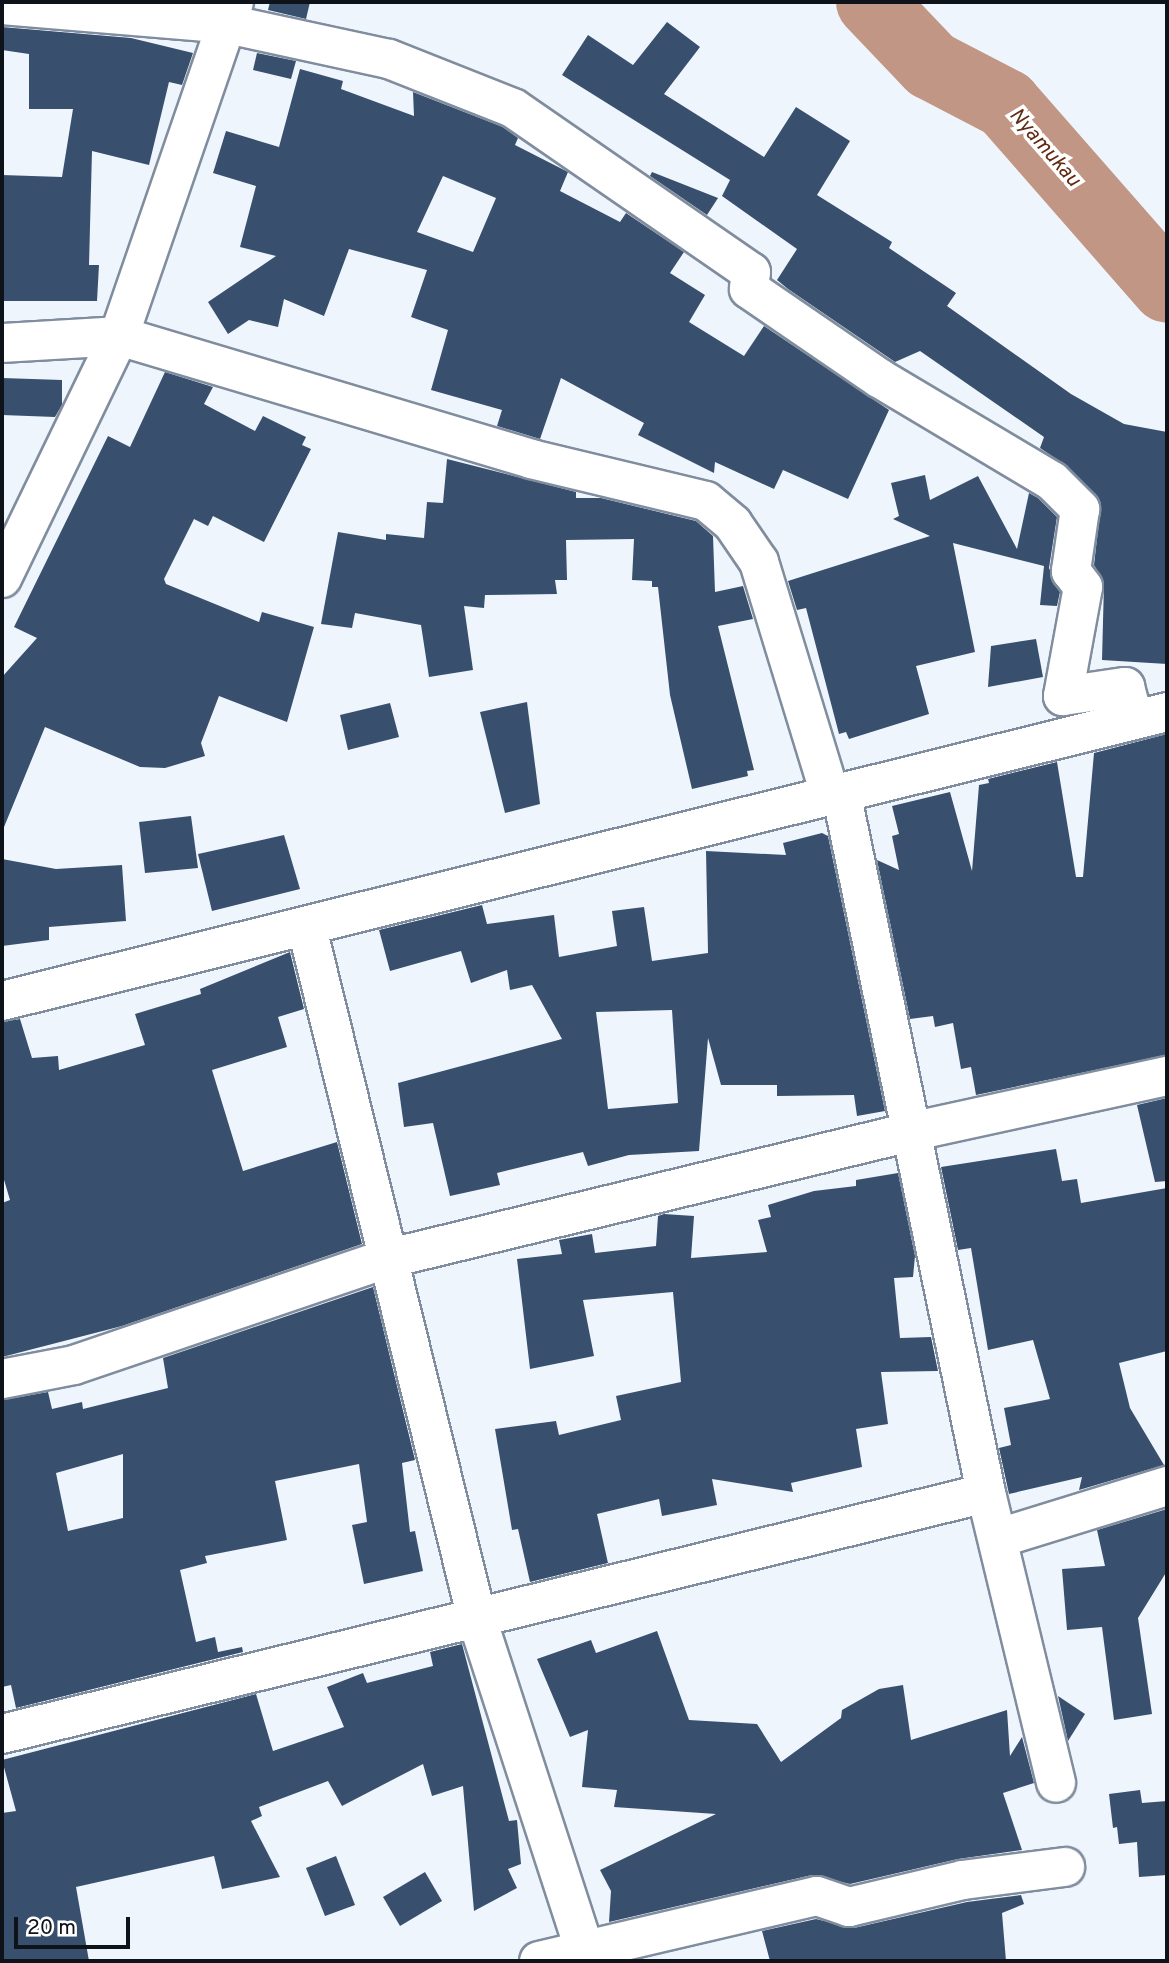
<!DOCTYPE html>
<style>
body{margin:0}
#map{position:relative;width:1169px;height:1963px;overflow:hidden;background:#eff5fd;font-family:Overpass,sans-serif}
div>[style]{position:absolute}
.river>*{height:70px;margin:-35px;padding:0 35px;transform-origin:35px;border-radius:35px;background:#c19684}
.building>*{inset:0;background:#38506e}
.roads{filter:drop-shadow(2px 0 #808d9e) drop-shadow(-2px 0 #808d9e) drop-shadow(0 2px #808d9e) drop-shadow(0 -2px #808d9e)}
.minor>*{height:38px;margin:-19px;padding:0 19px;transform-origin:19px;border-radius:19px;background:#fff}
span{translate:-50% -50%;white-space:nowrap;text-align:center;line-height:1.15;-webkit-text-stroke:7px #fff;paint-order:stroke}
.water-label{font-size:21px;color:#622a11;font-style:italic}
.frame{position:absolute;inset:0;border:4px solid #0e1319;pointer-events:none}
.scale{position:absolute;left:14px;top:1917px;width:116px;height:32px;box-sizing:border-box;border:4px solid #0e1319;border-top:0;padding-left:9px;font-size:21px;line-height:24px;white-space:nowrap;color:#0e1319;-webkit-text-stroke:5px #fff;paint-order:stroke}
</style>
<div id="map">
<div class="river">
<div style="left:871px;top:2px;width:87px;rotate:46.4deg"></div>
<div style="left:931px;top:65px;width:85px;rotate:27.5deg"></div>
<div style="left:1006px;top:104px;width:244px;rotate:48.8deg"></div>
</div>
<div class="building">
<div style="clip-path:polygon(270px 2px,310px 2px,306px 19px,268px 10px)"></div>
<div style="clip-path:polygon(667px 22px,700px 47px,664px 94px,764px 157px,796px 107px,850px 141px,817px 195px,892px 242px,889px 248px,956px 293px,947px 306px,1071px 394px,1124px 424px,1167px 432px,1167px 664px,1102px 660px,1104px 583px,1094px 565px,1101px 503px,1067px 466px,1040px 448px,1044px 437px,920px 351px,895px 362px,788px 289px,777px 280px,797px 249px,722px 196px,730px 180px,562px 75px,588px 35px,633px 65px)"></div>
<div style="clip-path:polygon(2px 27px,131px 38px,193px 53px,182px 85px,169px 82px,149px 165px,92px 151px,89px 265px,99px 265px,97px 301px,2px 301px,2px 175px,62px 177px,73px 109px,29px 109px,29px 54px,2px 50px)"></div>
<div style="clip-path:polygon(257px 53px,296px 61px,291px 79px,253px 70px)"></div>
<div style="clip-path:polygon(evenodd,300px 69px,343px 81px,341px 89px,414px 116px,413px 92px,503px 127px,518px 138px,515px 145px,568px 172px,560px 191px,620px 222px,626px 213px,684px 252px,670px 273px,705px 295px,689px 322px,744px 356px,764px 326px,889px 410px,848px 499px,783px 470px,774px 489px,715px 462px,714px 473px,638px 435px,644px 423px,561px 378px,540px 439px,497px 426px,502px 410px,431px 390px,448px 330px,411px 317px,427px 270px,349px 249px,324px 316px,284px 299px,278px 327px,249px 320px,228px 334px,208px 302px,276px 256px,240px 247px,256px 186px,213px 173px,226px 131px,279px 147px,300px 69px,443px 176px,496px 198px,473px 252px,417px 232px,443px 176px)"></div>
<div style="clip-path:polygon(652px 172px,718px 198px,707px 215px,650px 176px)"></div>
<div style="clip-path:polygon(165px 372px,213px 387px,204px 404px,255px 431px,263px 416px,306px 437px,302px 445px,311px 449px,264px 542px,213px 516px,208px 526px,194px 519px,164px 579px,166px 584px,259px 622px,262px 612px,314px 627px,287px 722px,219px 696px,201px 743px,205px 756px,165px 768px,140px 767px,45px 727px,2px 832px,2px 677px,37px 638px,14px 627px,108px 436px,130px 447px)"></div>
<div style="clip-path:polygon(2px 378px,62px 380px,62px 405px,55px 417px,2px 415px)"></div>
<div style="clip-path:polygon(447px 459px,576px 492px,576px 498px,601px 498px,696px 521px,713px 536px,715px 592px,743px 586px,753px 619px,718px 626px,754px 770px,747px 771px,748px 776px,692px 789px,670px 695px,658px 587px,652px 587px,652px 581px,632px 580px,634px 539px,566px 540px,567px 580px,555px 580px,557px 594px,485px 595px,484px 608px,464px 606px,473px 670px,429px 677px,421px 625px,355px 613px,352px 628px,321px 624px,338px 532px,386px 540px,386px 534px,424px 538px,427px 502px,443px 503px)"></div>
<div style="clip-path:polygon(925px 475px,930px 500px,978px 476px,1017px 549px,1029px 493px,1038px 498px,1057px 517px,1049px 568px,1060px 592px,1057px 606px,1040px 605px,1044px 566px,953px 543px,975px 652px,916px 666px,929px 714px,849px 739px,846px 732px,839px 734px,806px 608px,797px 610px,788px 581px,930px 536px,893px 519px,899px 516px,891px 483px)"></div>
<div style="clip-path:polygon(1036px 639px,1043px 677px,988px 687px,991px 646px)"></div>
<div style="clip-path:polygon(527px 702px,540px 804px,505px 813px,480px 712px)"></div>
<div style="clip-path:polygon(390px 703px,399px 737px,348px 750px,340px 715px)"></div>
<div style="clip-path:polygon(1167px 734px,1167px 1055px,976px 1095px,971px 1067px,961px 1069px,953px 1023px,935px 1027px,933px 1016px,910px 1019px,877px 860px,899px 870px,892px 836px,899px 834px,892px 806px,950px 792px,972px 871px,979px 785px,989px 783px,988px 779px,1057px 762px,1076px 877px,1083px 877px,1094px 753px)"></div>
<div style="clip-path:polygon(191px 816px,198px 868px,145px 873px,139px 822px)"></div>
<div style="clip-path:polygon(evenodd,822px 833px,828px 836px,885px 1111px,857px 1116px,854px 1095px,777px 1096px,777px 1085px,721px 1085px,708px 1038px,699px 1151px,629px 1155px,588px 1166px,583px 1152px,497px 1173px,500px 1185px,450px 1196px,433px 1123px,404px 1127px,398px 1083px,562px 1039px,532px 985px,510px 990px,507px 970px,471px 983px,461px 951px,390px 971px,379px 930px,482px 905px,487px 924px,554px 915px,559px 957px,617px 946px,612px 911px,644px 907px,652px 961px,708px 953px,706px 851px,786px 855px,783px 843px,822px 833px,672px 1010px,678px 1103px,608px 1109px,596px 1012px,672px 1010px)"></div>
<div style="clip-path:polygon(284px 835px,300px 889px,212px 911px,198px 854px)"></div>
<div style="clip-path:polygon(2px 859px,56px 869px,122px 865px,126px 921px,49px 927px,49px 940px,2px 946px)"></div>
<div style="clip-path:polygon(290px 952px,304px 1009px,278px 1017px,287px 1047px,212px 1070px,243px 1171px,337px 1142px,362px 1244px,122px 1326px,2px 1357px,2px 1203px,10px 1200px,2px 1173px,2px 1022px,20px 1019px,32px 1058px,58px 1056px,59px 1070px,145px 1045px,135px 1014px,201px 994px,200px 989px)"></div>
<div style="clip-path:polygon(1167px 1098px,1167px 1181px,1155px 1182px,1137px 1105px)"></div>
<div style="clip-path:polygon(1056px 1149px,1062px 1181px,1077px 1179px,1081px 1203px,1167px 1188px,1167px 1351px,1119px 1363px,1130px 1408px,1164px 1465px,1079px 1490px,1082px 1477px,1009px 1494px,999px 1448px,1011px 1445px,1004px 1408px,1050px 1399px,1033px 1340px,988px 1350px,971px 1248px,958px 1250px,941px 1167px)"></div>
<div style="clip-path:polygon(898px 1173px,915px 1256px,913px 1277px,894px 1278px,900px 1338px,931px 1337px,938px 1371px,881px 1372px,888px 1424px,856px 1429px,862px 1467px,791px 1483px,793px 1492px,712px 1479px,717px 1505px,662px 1516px,659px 1499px,597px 1514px,608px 1563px,530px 1582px,518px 1529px,512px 1530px,495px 1429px,556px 1421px,559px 1435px,621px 1420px,616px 1396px,681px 1382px,673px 1292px,583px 1300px,594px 1356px,530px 1369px,517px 1259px,562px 1254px,559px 1240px,592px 1234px,595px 1253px,656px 1246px,658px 1216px,664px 1214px,694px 1216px,691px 1258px,767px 1252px,758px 1220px,771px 1217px,768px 1205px,814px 1191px,856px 1186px,856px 1180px)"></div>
<div style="clip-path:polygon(evenodd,373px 1287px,415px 1460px,402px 1463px,410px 1532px,415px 1531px,423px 1571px,364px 1584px,352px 1525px,367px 1522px,359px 1464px,275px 1481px,287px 1540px,205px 1556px,207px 1563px,180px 1570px,196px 1642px,215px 1637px,218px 1652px,242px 1647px,243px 1652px,16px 1708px,11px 1685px,2px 1687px,2px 1400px,48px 1392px,52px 1409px,82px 1402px,83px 1409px,168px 1388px,163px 1358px,373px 1287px,123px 1454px,123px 1518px,68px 1531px,56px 1473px,123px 1454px)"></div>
<div style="clip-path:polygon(1167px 1509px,1167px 1571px,1138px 1618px,1152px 1714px,1114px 1720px,1102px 1627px,1067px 1630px,1062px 1569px,1105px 1566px,1097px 1530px)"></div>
<div style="clip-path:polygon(657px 1631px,689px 1720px,757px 1724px,781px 1762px,841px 1718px,842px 1710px,879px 1689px,903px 1685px,911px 1740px,1007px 1710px,1010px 1756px,1022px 1737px,1034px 1783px,1003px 1793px,1022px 1850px,958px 1859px,850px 1884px,812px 1875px,609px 1922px,611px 1891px,600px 1870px,716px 1814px,614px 1807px,617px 1790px,582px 1787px,588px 1730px,570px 1737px,537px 1659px,591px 1640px,596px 1653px)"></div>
<div style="clip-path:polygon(462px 1644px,509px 1821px,517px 1820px,521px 1864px,508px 1869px,517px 1888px,474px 1911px,463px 1786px,432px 1796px,423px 1764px,342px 1806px,328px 1781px,259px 1807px,262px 1816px,251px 1821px,280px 1877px,222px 1889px,214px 1856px,76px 1887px,89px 1961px,2px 1961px,2px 1813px,16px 1811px,2px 1760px,256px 1694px,273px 1751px,344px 1727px,327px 1687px,363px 1673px,367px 1683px,433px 1666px,430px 1652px)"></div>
<div style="clip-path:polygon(1058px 1696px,1085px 1714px,1068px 1741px)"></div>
<div style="clip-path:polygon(1140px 1790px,1142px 1803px,1167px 1801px,1167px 1875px,1139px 1877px,1137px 1842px,1119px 1844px,1117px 1827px,1113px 1828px,1109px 1794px)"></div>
<div style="clip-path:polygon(336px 1856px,355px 1905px,325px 1916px,306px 1868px)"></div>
<div style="clip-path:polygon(425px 1872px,442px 1901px,400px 1926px,383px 1897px)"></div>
<div style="clip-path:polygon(1021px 1895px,1024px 1904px,1002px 1913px,1006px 1961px,770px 1961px,762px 1931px,816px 1919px,854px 1928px,967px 1902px)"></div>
</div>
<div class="roads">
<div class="minor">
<div style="left:2px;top:5px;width:226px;rotate:4.8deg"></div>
<div style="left:227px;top:24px;width:166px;rotate:12.2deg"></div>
<div style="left:389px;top:59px;width:133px;rotate:21.6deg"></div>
<div style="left:513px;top:108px;width:289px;rotate:34.6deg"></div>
<div style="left:751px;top:272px;width:17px;rotate:97deg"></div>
<div style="left:749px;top:289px;width:158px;rotate:34.4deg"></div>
<div style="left:879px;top:378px;width:201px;rotate:30.8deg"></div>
<div style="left:1052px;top:481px;width:40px;rotate:45deg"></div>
<div style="left:1080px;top:509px;width:63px;rotate:98.3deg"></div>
<div style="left:1071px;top:571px;width:20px;rotate:53deg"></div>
<div style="left:1083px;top:587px;width:111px;rotate:100.4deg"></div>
<div style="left:1063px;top:696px;width:63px;rotate:-8.3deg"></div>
<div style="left:1125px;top:687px;width:34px;rotate:75deg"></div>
<div style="left:2px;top:343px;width:117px;rotate:-3.4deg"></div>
<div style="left:119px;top:336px;width:430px;rotate:16.6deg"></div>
<div style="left:531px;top:459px;width:180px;rotate:13.5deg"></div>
<div style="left:706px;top:501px;width:35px;rotate:40deg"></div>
<div style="left:733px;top:524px;width:46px;rotate:55.6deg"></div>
<div style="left:759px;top:562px;width:243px;rotate:73deg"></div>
<div style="left:2px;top:578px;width:269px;rotate:-64.2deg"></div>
<div style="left:119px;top:336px;width:353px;rotate:-71deg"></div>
<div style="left:841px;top:792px;width:716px;rotate:78.31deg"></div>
<div style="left:986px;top:1493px;width:298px;rotate:76.4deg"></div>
<div style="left:307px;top:928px;width:712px;rotate:76.18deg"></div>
<div style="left:477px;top:1619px;width:360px;rotate:72deg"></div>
<div style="left:2px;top:1001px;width:1200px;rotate:-13.93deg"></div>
<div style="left:2px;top:1379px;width:73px;rotate:-11deg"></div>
<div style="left:74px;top:1365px;width:330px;rotate:-18.8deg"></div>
<div style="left:386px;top:1259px;width:539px;rotate:-13.62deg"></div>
<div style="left:910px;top:1132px;width:263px;rotate:-12.3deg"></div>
<div style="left:999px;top:1538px;width:176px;rotate:-17.2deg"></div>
<div style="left:2px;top:1734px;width:1013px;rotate:-13.76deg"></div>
<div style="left:539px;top:1961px;width:285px;rotate:-13.2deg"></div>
<div style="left:817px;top:1896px;width:34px;rotate:19deg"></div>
<div style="left:849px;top:1907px;width:117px;rotate:-13.3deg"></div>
<div style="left:963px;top:1880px;width:103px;rotate:-7.3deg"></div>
</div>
</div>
<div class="water-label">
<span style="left:1044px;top:148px;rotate:49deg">Nyamukau</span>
</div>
<div class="frame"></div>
<div class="scale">20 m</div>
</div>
